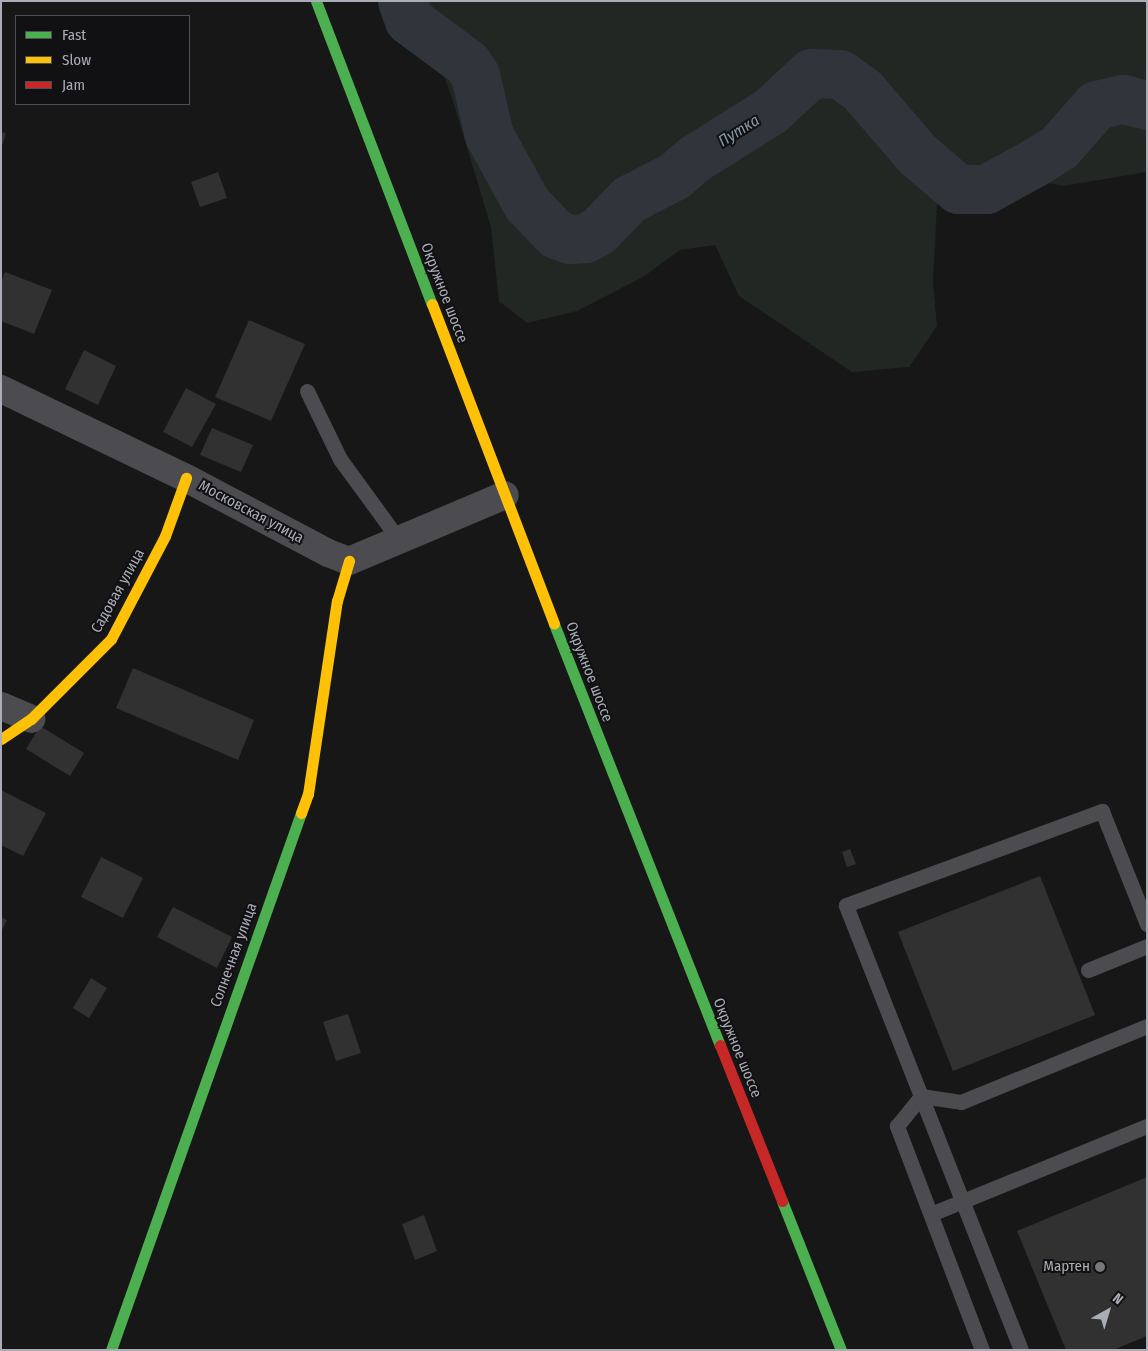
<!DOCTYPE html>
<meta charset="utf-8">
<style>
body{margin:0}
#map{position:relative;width:1148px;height:1351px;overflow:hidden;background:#171717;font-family:"Fira Sans Condensed",sans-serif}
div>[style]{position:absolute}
.green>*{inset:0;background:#212722}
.river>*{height:49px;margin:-24.5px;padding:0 24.5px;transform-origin:24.5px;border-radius:24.5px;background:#2f353b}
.building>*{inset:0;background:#313132}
.lane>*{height:15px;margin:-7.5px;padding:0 7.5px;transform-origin:7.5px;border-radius:7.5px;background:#4c4c50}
.street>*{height:28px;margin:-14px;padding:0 14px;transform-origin:14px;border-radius:14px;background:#4c4c50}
.fast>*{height:11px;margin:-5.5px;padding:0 5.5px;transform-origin:5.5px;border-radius:5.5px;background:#4caf50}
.slow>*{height:11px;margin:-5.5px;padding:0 5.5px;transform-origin:5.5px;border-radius:5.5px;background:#ffc107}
.jam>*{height:11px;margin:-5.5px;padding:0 5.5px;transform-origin:5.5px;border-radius:5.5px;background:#c62828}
.dots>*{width:14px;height:14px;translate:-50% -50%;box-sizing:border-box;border:2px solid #111113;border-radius:50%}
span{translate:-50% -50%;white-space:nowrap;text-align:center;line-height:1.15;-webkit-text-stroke:4px #111113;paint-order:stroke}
.street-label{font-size:15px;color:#aaadb6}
.poi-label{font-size:15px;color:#aaadb6}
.right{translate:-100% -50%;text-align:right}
.water-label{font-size:16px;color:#859aad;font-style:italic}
.frame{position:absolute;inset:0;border:2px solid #aaadb6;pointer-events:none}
.legend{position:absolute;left:15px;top:15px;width:175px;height:90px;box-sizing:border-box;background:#111113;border:1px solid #4e4f54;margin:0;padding:6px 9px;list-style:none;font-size:15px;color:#aaadb6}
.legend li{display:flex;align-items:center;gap:10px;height:25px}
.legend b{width:25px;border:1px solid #4e4f54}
.north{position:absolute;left:1083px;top:1286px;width:50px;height:50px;-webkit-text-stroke:4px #111113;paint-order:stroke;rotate:39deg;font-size:14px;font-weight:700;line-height:20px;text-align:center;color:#aaadb6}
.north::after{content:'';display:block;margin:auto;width:18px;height:22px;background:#aaadb6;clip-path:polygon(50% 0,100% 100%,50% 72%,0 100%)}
</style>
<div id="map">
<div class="green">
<div style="clip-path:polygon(417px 1px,1147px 1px,1147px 172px,1063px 186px,974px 168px,937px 205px,933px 281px,937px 326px,909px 367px,852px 372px,739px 296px,715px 245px,680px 250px,643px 277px,577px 311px,527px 323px,499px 301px,491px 227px,452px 98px)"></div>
</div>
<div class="river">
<div style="left:402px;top:1px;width:20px;rotate:70deg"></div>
<div style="left:409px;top:20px;width:72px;rotate:36.6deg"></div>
<div style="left:467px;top:63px;width:14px;rotate:56deg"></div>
<div style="left:475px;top:75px;width:62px;rotate:76.9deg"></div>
<div style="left:489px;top:135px;width:79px;rotate:61.2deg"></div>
<div style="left:527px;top:204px;width:42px;rotate:46deg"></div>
<div style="left:556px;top:234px;width:15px;rotate:20deg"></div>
<div style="left:570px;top:239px;width:15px;rotate:-4deg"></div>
<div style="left:585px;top:238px;width:15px;rotate:-28deg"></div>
<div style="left:598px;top:231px;width:45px;rotate:-45.9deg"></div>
<div style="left:629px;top:199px;width:51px;rotate:-27.1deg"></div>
<div style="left:674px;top:176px;width:28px;rotate:-41deg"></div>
<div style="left:695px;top:158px;width:89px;rotate:-32.1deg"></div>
<div style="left:770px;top:111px;width:56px;rotate:-42.8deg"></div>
<div style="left:811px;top:73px;width:29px;rotate:2deg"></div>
<div style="left:840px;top:74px;width:29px;rotate:36deg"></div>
<div style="left:863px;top:91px;width:83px;rotate:49.4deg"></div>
<div style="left:917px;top:154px;width:54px;rotate:40.5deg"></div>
<div style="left:958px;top:189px;width:28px"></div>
<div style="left:986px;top:189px;width:56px;rotate:-28.9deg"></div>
<div style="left:1035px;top:162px;width:28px;rotate:-32deg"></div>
<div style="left:1059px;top:147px;width:56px;rotate:-48.6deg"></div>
<div style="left:1096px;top:105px;width:28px;rotate:-13deg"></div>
<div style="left:1123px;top:99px;width:25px;rotate:14deg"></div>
</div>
<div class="building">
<div style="clip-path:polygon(1px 132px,6px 133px,2px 146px,1px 145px)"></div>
<div style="clip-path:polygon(218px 172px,227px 198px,200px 207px,191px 182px)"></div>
<div style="clip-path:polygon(5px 272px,52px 290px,34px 334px,1px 321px,1px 282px)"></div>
<div style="clip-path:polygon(249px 320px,305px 344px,271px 421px,215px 397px)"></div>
<div style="clip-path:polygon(84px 350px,116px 366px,98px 405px,65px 389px)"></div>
<div style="clip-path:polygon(186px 388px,216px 404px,192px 447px,163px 432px)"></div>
<div style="clip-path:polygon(212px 428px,253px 445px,241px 472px,200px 455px)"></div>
<div style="clip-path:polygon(133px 668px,254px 720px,238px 760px,116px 708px)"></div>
<div style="clip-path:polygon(40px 726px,84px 753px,70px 776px,26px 749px)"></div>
<div style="clip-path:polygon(1px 790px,46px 813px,23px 856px,1px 845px)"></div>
<div style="clip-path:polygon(850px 849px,856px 864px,847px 867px,842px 852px)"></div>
<div style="clip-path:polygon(101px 857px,143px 878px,123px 918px,81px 897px)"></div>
<div style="clip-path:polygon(1040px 876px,1095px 1015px,953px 1071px,898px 932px)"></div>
<div style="clip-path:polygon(173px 907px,232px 937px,217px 968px,157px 937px)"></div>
<div style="clip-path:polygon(1px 917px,7px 920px,1px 932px)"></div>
<div style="clip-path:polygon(91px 978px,107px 988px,89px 1018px,73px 1008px)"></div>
<div style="clip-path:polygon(348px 1014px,361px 1053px,336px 1061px,323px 1022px)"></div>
<div style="clip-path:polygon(1147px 1177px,1147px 1336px,1113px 1350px,1066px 1350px,1017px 1231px)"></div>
<div style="clip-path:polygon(424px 1215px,437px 1251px,415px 1260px,402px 1224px)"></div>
</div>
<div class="lane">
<div style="left:307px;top:391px;width:76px;rotate:64.1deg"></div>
<div style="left:340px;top:459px;width:100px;rotate:53.9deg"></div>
<div style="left:1088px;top:970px;width:64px;rotate:-22.1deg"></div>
<div style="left:931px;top:1214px;width:233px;rotate:-22.2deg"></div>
<div style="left:982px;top:1350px;width:240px;rotate:-110.8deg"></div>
<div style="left:897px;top:1126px;width:38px;rotate:-51deg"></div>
<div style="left:921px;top:1096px;width:40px;rotate:8.5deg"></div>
<div style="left:961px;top:1102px;width:201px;rotate:-22.2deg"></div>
<div style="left:1021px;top:1350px;width:478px;rotate:-111.5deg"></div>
<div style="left:846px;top:905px;width:273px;rotate:-20.2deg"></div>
<div style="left:1102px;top:811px;width:122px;rotate:68.3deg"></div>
</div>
<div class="street">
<div style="left:1px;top:389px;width:205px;rotate:25.7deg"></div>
<div style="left:186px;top:478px;width:161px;rotate:27.8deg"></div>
<div style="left:328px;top:553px;width:22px;rotate:21deg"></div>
<div style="left:349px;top:561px;width:169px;rotate:-22.9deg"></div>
<div style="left:1px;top:706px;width:33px;rotate:23deg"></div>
</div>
<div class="fast">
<div style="left:316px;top:1px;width:324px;rotate:69.1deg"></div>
<div style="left:554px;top:624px;width:453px;rotate:68.5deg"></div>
<div style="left:782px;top:1201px;width:160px;rotate:68.4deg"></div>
<div style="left:111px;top:1350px;width:570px;rotate:-70.52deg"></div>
</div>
<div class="slow">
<div style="left:432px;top:304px;width:342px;rotate:69.1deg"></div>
<div style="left:1px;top:739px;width:36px;rotate:-34deg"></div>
<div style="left:31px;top:719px;width:113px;rotate:-45deg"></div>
<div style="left:111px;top:639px;width:116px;rotate:-62.3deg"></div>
<div style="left:165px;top:536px;width:62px;rotate:-70.1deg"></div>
<div style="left:301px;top:813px;width:20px;rotate:-70deg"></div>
<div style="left:308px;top:794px;width:195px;rotate:-81.5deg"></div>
<div style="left:337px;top:601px;width:42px;rotate:-73.3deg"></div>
</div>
<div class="jam">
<div style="left:720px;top:1045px;width:168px;rotate:68.3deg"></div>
</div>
<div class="dots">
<div style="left:1100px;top:1267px;background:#77787e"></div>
</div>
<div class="street-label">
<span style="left:444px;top:293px;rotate:69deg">Окружное шоссе</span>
<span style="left:251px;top:512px;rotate:28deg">Московская улица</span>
<span style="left:118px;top:591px;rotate:-61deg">Садовая улица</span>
<span style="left:589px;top:672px;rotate:69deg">Окружное шоссе</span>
<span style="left:234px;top:955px;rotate:-70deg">Солнечная улица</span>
<span style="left:737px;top:1048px;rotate:68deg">Окружное шоссе</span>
</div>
<div class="poi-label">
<span class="right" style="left:1090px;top:1267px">Мартен</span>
</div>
<div class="water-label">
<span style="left:739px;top:131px;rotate:-32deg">Путка</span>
</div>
<div class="frame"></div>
<ul class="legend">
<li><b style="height:6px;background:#4caf50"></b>Fast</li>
<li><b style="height:6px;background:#ffc107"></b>Slow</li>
<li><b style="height:6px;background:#c62828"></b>Jam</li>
</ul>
<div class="north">N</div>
</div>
